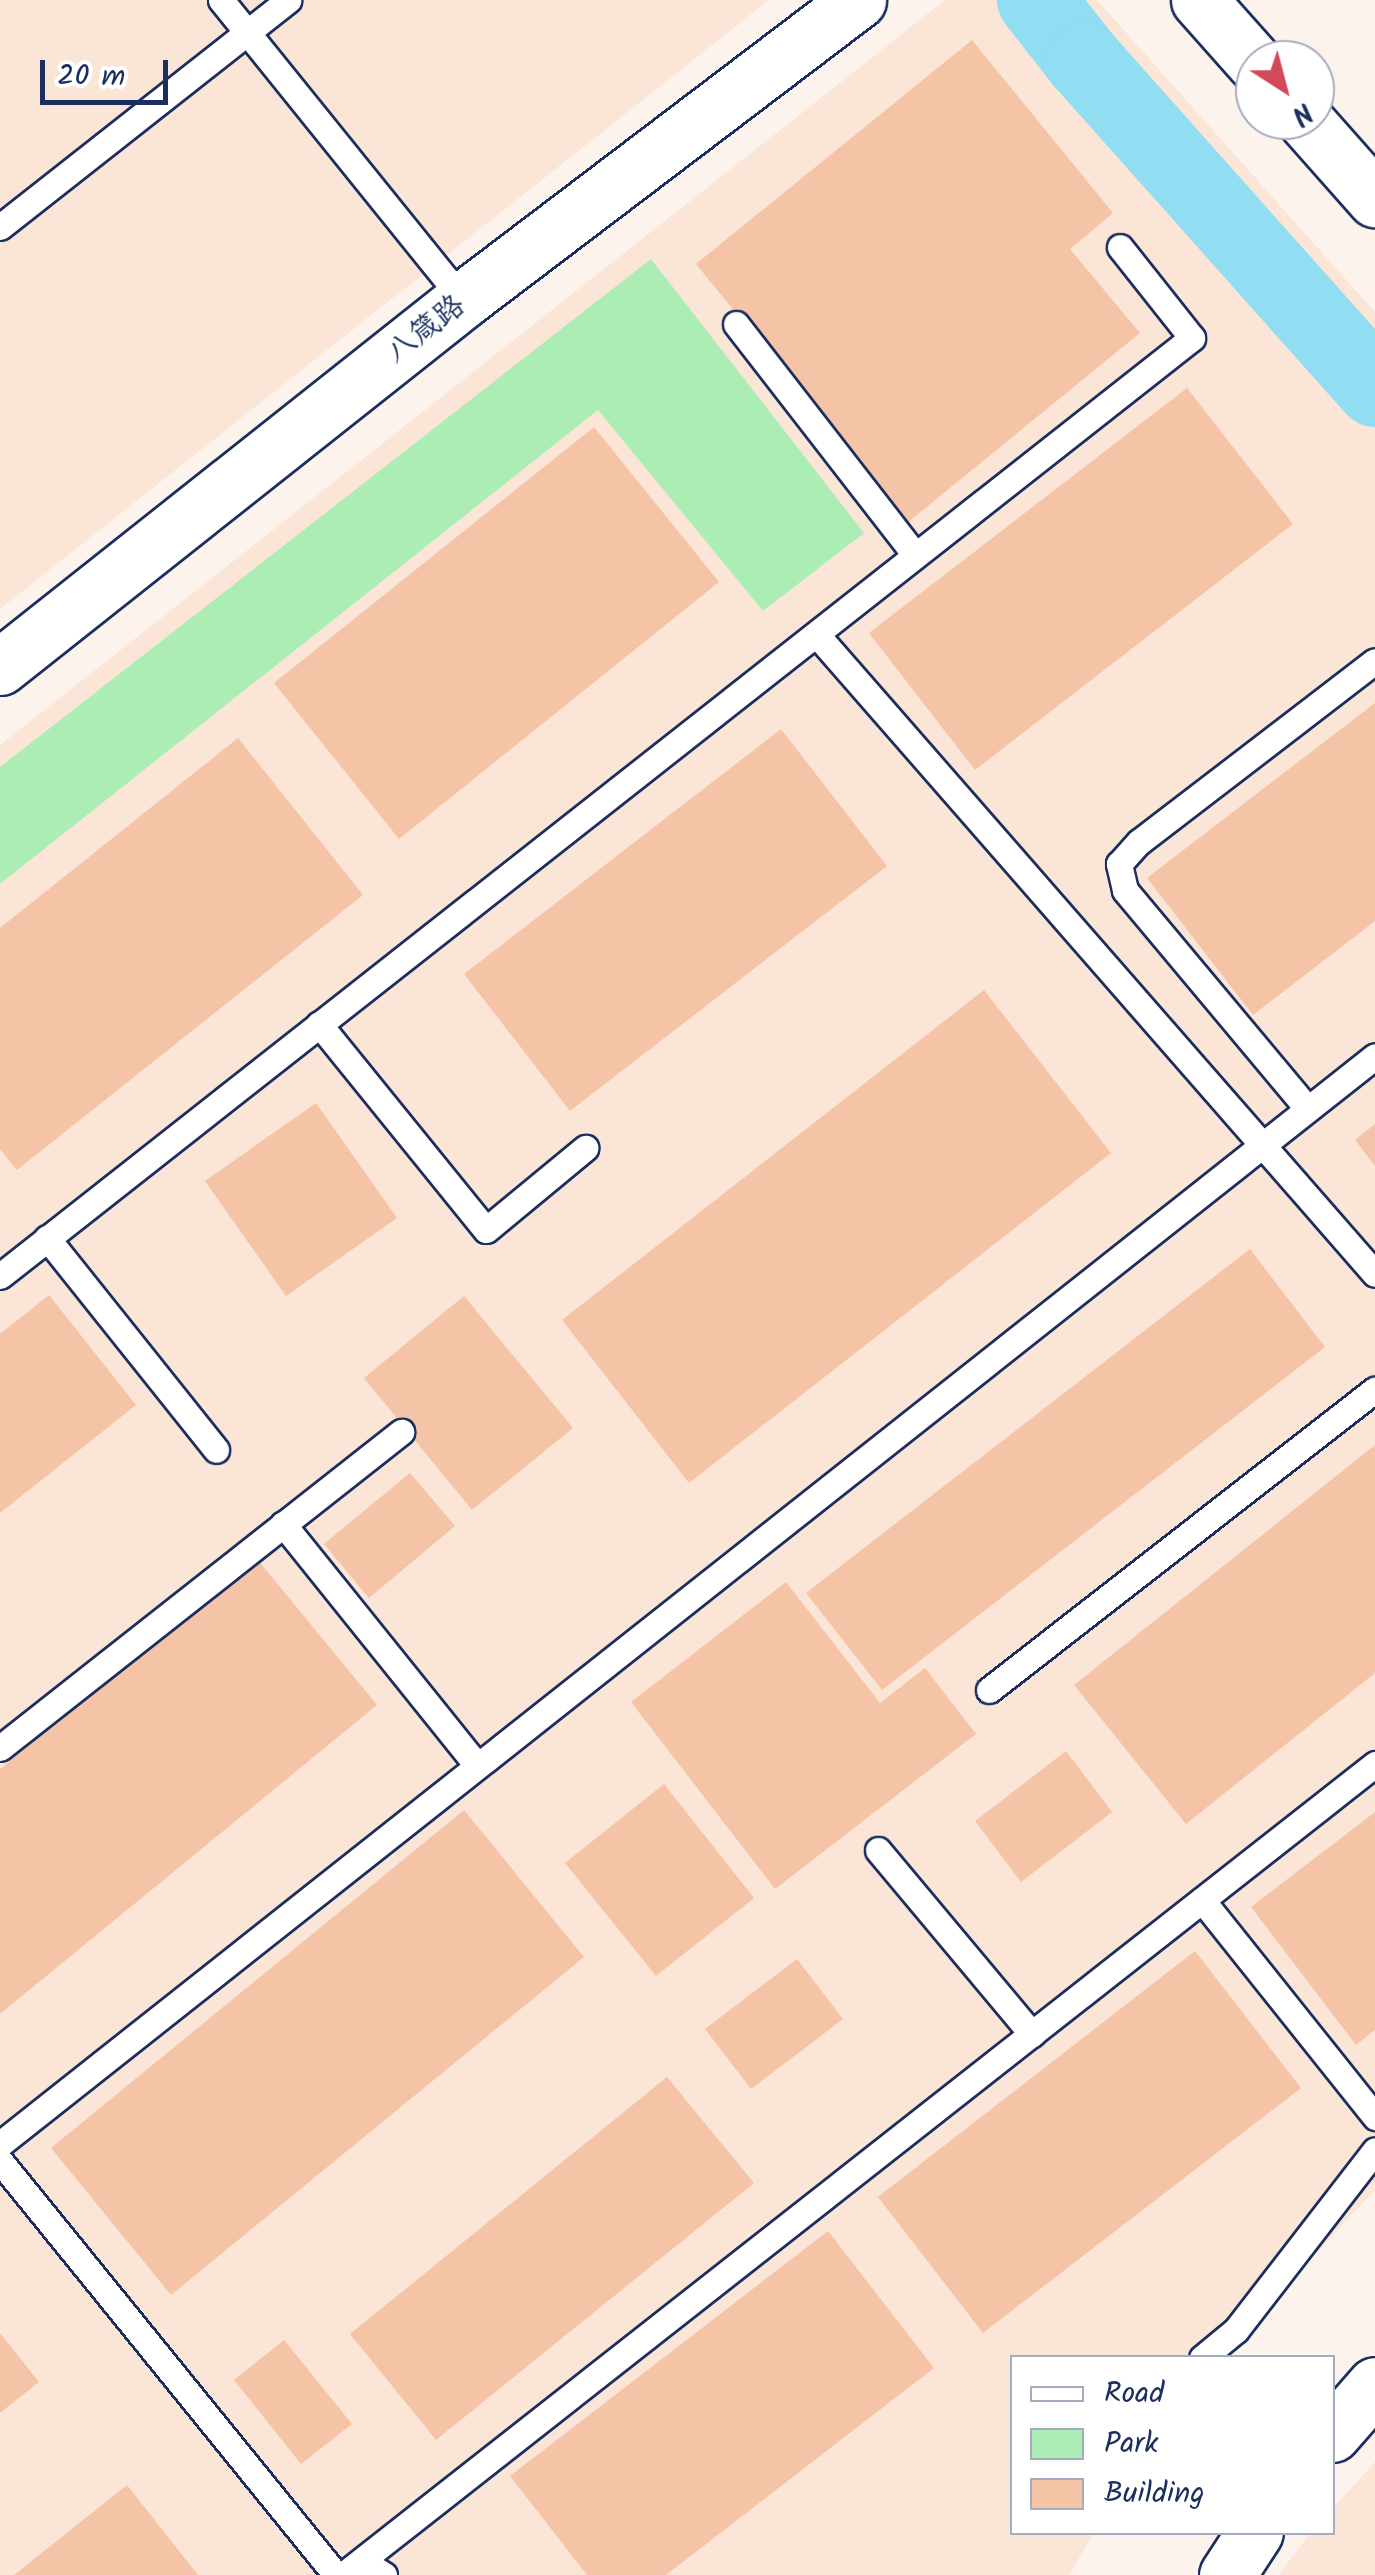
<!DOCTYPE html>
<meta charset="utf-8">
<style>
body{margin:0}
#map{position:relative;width:1375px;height:2575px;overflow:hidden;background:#fdf3ed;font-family:Kalam,"LXGW WenKai TC",sans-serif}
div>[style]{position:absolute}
.built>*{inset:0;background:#fbe5d7}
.green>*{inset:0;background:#acedb6}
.river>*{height:78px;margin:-39px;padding:0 39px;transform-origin:39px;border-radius:39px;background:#91ddf1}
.building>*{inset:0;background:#f5c3a5}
.roads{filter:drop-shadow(2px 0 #1b2f5e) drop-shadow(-2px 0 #1b2f5e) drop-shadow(0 2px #1b2f5e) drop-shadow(0 -2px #1b2f5e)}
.lane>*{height:25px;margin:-12.5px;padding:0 12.5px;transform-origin:12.5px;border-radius:12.5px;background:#fff}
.secondary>*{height:55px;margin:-27.5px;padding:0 27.5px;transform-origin:27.5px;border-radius:27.5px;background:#fff}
span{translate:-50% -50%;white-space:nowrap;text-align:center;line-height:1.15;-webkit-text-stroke:10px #fff;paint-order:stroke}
.street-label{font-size:30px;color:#1b2f5e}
.legend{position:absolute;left:1010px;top:2355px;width:325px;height:180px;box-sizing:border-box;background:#fff;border:2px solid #a4acbf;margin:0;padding:12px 18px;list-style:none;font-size:30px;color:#1b2f5e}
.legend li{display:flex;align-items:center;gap:20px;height:50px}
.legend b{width:50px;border:2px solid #a4acbf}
.north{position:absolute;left:1235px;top:40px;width:100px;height:100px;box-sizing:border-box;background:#fff;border:2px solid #a4acbf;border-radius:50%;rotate:144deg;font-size:28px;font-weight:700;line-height:40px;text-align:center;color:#1b2f5e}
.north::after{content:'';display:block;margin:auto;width:35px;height:45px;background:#d1495b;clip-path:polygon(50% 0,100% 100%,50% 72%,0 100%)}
.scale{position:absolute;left:40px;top:60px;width:128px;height:45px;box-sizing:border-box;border:5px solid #1b2f5e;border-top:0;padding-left:12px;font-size:30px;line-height:35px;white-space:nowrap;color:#1b2f5e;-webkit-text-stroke:8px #fff;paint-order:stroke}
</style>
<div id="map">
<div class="built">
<div style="clip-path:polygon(0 0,769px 0,0 609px)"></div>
<div style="clip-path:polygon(945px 0,1097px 0,1375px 312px,1375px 2190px,1219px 2357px,1012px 2358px,1012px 2532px,1094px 2533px,1069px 2575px,0 2575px,0 745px)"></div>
<div style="clip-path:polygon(1375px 2462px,1375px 2575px,1279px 2575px,1310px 2533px,1332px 2532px,1333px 2508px)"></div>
</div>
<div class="green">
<div style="clip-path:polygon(651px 259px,864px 533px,763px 611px,598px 410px,0 884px,0 767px)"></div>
</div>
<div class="river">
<div style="left:1036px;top:0;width:78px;rotate:51.8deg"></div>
<div style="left:1084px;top:61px;width:438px;rotate:48.3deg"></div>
</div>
<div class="building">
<div style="clip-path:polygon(972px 40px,1113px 213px,1070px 249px,1140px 333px,907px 523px,696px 264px)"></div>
<div style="clip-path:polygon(1187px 388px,1293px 524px,975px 770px,869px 633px)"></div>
<div style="clip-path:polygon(594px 427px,719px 582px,399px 839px,274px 683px)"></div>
<div style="clip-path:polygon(1375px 703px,1375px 921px,1253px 1015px,1147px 878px)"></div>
<div style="clip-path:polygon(781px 729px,887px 866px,570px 1111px,464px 974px)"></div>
<div style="clip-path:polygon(238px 738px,363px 895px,17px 1170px,0 1149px,0 928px)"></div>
<div style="clip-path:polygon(984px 990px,1111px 1153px,689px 1483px,562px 1320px)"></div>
<div style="clip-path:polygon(316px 1103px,397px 1218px,286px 1296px,205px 1181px)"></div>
<div style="clip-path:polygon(1375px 1124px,1375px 1166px,1355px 1140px)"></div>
<div style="clip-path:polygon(1250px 1249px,1325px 1347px,882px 1690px,806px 1593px)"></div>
<div style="clip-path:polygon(49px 1295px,136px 1405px,0 1513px,0 1334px)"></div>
<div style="clip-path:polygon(464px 1296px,573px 1428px,472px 1510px,364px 1378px)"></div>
<div style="clip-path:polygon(1375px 1445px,1375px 1673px,1186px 1824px,1074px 1685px)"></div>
<div style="clip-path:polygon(410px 1473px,455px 1526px,369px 1598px,324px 1544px)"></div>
<div style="clip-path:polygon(257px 1559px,377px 1705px,0 2014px,0 1769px)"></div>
<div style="clip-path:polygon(786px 1582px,880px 1703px,925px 1668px,976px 1734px,775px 1889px,631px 1702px)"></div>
<div style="clip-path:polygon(1066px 1751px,1112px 1812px,1021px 1882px,975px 1821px)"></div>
<div style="clip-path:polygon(664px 1784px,754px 1898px,656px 1976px,565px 1863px)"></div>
<div style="clip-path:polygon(464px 1810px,584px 1957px,171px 2295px,51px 2148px)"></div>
<div style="clip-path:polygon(1375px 1812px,1375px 2030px,1356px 2045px,1251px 1907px)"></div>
<div style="clip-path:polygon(1195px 1951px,1301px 2088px,983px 2333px,878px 2197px)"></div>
<div style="clip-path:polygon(797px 1959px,843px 2019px,751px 2089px,705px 2029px)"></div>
<div style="clip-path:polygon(667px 2077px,754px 2183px,436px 2440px,350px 2334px)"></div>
<div style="clip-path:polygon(828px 2231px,934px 2368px,666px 2575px,587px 2575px,510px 2476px)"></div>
<div style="clip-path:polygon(0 2333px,39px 2382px,0 2413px)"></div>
<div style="clip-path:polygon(284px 2340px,352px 2424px,301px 2464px,234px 2380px)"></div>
<div style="clip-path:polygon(127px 2485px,198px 2575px,14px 2575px)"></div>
</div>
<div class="roads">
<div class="lane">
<div style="left:221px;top:0;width:385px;rotate:51.1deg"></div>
<div style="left:0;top:227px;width:367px;rotate:-38.2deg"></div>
<div style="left:736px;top:324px;width:292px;rotate:52.2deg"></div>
<div style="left:817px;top:635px;width:848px;rotate:48.87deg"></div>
<div style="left:319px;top:1024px;width:265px;rotate:51deg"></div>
<div style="left:486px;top:1230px;width:129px;rotate:-39.6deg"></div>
<div style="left:1307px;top:1108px;width:284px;rotate:-129.9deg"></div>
<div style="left:1125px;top:890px;width:27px;rotate:-103deg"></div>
<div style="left:1119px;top:864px;width:30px;rotate:-48deg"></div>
<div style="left:1139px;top:842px;width:297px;rotate:-37.5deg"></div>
<div style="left:47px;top:1238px;width:271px;rotate:51.4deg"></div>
<div style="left:0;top:1276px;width:1517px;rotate:-38.2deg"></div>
<div style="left:1192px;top:338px;width:116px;rotate:-128.4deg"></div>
<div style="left:283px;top:1524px;width:309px;rotate:51.2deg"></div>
<div style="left:989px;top:1690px;width:489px;rotate:-37.9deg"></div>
<div style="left:0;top:1748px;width:511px;rotate:-38.24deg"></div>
<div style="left:878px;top:1850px;width:240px;rotate:50.1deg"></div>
<div style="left:1202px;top:1900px;width:278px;rotate:51.4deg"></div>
<div style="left:0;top:2144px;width:1753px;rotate:-38.35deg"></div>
<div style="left:0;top:2161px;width:533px;rotate:50.94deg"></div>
<div style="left:1202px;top:2358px;width:44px;rotate:-39.5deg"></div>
<div style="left:1236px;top:2330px;width:227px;rotate:-52.3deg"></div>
<div style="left:362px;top:2561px;width:26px;rotate:32deg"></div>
<div style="left:343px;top:2575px;width:1313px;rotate:-38.16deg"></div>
</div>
<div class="secondary">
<div style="left:1199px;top:0;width:84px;rotate:48.4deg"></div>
<div style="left:1305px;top:120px;width:106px;rotate:48.5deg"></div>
<div style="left:0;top:667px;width:591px;rotate:-38.4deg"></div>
<div style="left:463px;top:300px;width:496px;rotate:-37.2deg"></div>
<div style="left:1332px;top:2434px;width:65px;rotate:-48.7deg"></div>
<div style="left:1227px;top:2575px;width:51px;rotate:-56.9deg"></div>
</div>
</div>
<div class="street-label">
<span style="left:426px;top:330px;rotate:-38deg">八箴路</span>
</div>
<ul class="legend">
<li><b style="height:12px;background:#fff"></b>Road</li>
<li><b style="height:28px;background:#acedb6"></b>Park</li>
<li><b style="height:28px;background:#f5c3a5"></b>Building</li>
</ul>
<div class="north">N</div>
<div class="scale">20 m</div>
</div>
